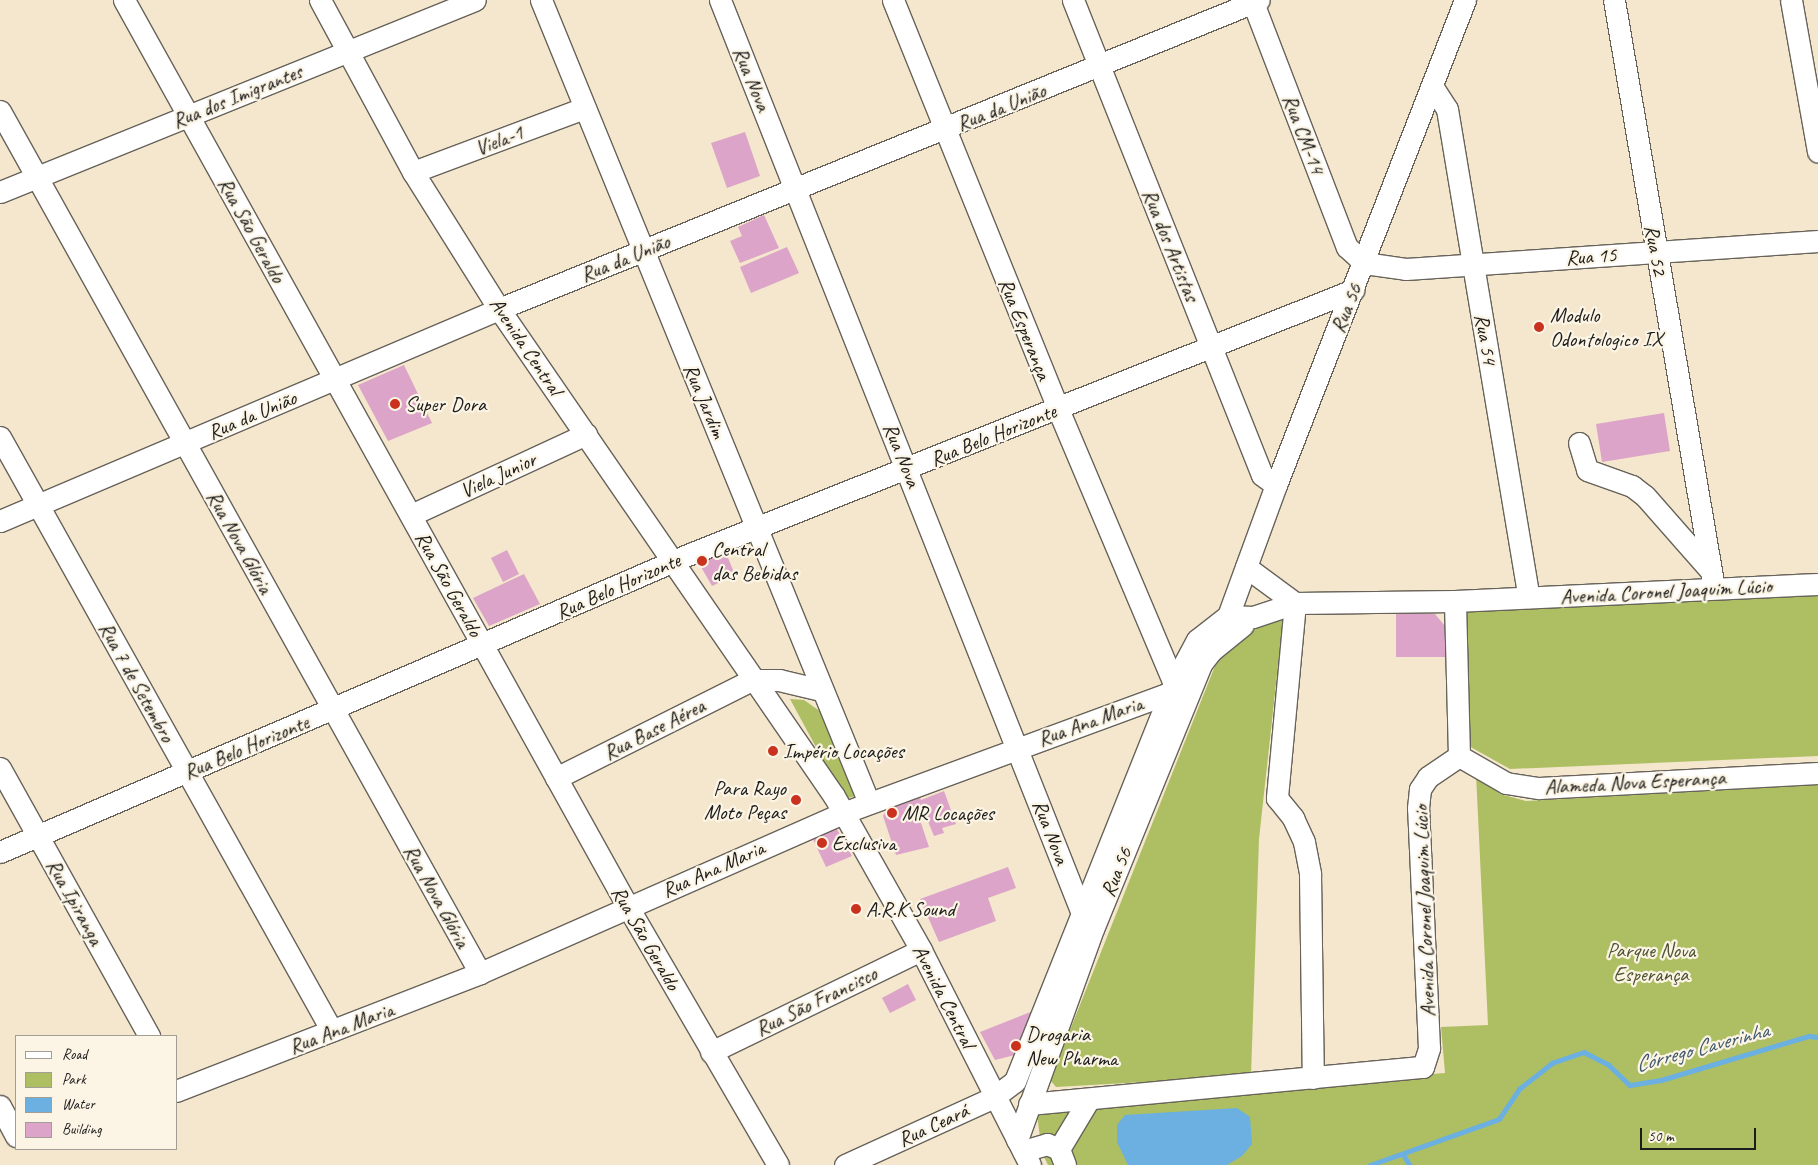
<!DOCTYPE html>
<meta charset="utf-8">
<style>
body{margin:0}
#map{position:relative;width:1818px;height:1165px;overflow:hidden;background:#f4e7cd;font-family:Caveat,sans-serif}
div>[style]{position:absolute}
.green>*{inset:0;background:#adbf62}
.water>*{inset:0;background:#6bb0e1}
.stream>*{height:4.5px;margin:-2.25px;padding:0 2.25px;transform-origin:2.25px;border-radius:2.25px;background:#6bb0e1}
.building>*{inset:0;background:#dba4c8}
.roads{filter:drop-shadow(1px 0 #68635a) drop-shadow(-1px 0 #68635a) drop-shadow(0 1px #68635a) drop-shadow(0 -1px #68635a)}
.minor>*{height:21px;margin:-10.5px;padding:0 10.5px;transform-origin:10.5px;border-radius:10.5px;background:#fff}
.dots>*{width:14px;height:14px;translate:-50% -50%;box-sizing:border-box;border:2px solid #fcf5e5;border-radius:50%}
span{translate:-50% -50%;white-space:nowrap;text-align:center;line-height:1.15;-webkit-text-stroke:4.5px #fcf5e5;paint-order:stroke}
.street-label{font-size:21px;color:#1c1c1c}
.poi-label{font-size:21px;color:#1c1c1c}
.left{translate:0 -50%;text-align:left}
.right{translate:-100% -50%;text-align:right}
.park-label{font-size:21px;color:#4f5534}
.water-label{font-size:22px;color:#3c576b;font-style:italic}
.legend{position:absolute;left:15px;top:1035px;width:162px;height:115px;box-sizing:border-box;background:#fcf5e5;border:1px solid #a29e95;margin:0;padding:6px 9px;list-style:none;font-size:15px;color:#1c1c1c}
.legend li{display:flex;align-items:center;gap:10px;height:25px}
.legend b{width:25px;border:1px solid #a29e95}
.scale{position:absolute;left:1640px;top:1128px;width:116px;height:22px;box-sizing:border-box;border:2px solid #1c1c1c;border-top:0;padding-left:6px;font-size:15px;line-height:18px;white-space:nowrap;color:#1c1c1c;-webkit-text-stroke:4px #fcf5e5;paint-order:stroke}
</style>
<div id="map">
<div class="green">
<div style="clip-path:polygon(1818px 589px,1818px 756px,1510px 769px,1467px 745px,1462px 604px)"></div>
<div style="clip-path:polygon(1283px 620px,1259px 839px,1251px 1076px,1056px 1087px,1050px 1080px,1215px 666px,1234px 642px,1258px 626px)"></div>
<div style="clip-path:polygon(790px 699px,804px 700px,824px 714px,856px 796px,844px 799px)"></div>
<div style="clip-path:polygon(1476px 774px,1500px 794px,1526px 801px,1818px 785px,1818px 1165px,1048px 1165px,1042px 1153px,1036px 1107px,1445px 1073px,1441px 1027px,1488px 1025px)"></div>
</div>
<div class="water">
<div style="clip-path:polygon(1237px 1108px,1250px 1117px,1252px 1144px,1242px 1156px,1227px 1165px,1128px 1165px,1117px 1142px,1117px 1125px,1125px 1115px)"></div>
</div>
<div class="stream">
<div style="left:1403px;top:1154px;width:13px;rotate:58deg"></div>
<div style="left:1370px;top:1165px;width:137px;rotate:-19.6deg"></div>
<div style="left:1499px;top:1119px;width:36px;rotate:-56deg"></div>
<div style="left:1519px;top:1089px;width:42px;rotate:-38.2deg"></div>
<div style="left:1552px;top:1063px;width:34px;rotate:-19deg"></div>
<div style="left:1584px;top:1052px;width:28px;rotate:27deg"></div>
<div style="left:1609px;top:1065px;width:29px;rotate:44deg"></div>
<div style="left:1630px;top:1085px;width:31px;rotate:-9deg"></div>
<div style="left:1661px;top:1080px;width:154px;rotate:-16.6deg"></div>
<div style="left:1809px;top:1036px;width:9px;rotate:6deg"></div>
</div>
<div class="building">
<div style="clip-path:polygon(745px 132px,760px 176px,727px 188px,711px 143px)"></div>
<div style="clip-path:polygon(764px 215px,779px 248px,740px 263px,730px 241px,742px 236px,738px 227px)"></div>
<div style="clip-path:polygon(787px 247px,799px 273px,751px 293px,740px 267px)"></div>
<div style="clip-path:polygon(404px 365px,432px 423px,388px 441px,358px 385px)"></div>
<div style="clip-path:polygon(1664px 413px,1670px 451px,1602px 462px,1596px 424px)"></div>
<div style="clip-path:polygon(724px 548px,735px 575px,712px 586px,697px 560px)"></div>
<div style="clip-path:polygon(507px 550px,519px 574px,503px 582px,491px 558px)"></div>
<div style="clip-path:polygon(524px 574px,540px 604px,489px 626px,473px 598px)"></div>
<div style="clip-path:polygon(1396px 614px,1435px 614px,1445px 626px,1445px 657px,1396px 657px)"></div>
<div style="clip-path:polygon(944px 791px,956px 824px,942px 828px,944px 833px,934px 836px,925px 814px,919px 817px,929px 847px,896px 855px,883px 816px,888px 807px,919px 795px,921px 800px)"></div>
<div style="clip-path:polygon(834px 824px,852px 856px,826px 867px,811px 835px)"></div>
<div style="clip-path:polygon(1008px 867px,1016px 888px,988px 898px,996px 921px,939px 942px,920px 899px)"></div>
<div style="clip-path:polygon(908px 984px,916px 1000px,890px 1013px,882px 998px)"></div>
<div style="clip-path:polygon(1033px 1011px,1015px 1055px,995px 1060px,980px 1032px)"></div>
</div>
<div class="roads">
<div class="minor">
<div style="left:124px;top:0;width:1038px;rotate:60.94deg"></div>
<div style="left:628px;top:907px;width:298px;rotate:59.8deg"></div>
<div style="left:320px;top:0;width:196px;rotate:61.6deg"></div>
<div style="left:413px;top:172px;width:162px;rotate:57.9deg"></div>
<div style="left:499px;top:309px;width:591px;rotate:55.48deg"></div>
<div style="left:834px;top:796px;width:177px;rotate:60.5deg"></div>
<div style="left:921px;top:950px;width:241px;rotate:63.1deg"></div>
<div style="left:541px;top:0;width:867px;rotate:67.78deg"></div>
<div style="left:720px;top:0;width:980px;rotate:68.38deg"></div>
<div style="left:893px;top:0;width:441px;rotate:68deg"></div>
<div style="left:1058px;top:409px;width:298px;rotate:67.1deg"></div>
<div style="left:1073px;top:0;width:511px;rotate:68.3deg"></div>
<div style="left:1262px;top:475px;width:17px;rotate:36deg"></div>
<div style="left:1252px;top:0;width:265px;rotate:69deg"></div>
<div style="left:1347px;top:247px;width:23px;rotate:43deg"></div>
<div style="left:1614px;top:0;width:596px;rotate:80.35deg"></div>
<div style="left:1791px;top:0;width:154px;rotate:79.9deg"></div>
<div style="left:1432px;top:86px;width:27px;rotate:57deg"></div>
<div style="left:1447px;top:109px;width:495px;rotate:80.5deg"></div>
<div style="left:0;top:111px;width:987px;rotate:60.89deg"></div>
<div style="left:413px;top:172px;width:183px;rotate:-20.5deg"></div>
<div style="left:0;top:192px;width:512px;rotate:-22.01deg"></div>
<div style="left:1364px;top:263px;width:42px;rotate:8.1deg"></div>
<div style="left:1406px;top:269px;width:413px;rotate:-3.9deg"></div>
<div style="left:0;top:437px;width:680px;rotate:60.8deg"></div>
<div style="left:1579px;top:443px;width:28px;rotate:73deg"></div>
<div style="left:1587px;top:470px;width:48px;rotate:19.6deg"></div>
<div style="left:1632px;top:486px;width:16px;rotate:38deg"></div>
<div style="left:1645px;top:496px;width:100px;rotate:48.7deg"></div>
<div style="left:411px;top:515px;width:193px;rotate:-24.8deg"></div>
<div style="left:0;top:521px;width:542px;rotate:-23.02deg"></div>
<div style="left:499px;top:309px;width:820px;rotate:-22.13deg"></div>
<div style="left:1246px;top:567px;width:61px;rotate:36.3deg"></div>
<div style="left:1295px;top:603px;width:196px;rotate:95.3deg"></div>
<div style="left:1277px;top:798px;width:26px;rotate:51deg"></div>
<div style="left:1293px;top:818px;width:26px;rotate:65deg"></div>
<div style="left:1304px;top:842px;width:33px;rotate:79deg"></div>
<div style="left:1310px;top:874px;width:204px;rotate:89.2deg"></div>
<div style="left:1228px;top:616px;width:25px;rotate:2deg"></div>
<div style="left:1253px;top:617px;width:44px;rotate:-18.4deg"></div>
<div style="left:1295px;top:603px;width:160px;rotate:-0.7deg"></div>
<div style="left:1455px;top:601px;width:363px;rotate:-2.7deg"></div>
<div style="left:1233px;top:632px;width:17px;rotate:-107deg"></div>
<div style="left:1228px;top:616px;width:140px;rotate:-69.9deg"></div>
<div style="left:1276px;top:485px;width:521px;rotate:-68.71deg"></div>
<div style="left:1459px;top:756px;width:54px;rotate:29.9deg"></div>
<div style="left:1506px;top:783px;width:33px;rotate:9deg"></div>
<div style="left:1539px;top:788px;width:279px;rotate:-3.1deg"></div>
<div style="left:0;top:768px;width:307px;rotate:60.9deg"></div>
<div style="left:556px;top:778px;width:219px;rotate:-26.6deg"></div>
<div style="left:752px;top:680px;width:27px"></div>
<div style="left:779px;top:680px;width:43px;rotate:13.4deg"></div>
<div style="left:0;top:852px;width:752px;rotate:-23.36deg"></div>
<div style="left:690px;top:554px;width:714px;rotate:-21.71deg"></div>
<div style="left:711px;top:1052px;width:233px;rotate:-25.9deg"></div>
<div style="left:176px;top:1091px;width:326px;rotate:-21.2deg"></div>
<div style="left:480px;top:973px;width:397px;rotate:-23.8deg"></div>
<div style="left:843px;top:813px;width:350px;rotate:-20.2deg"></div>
<div style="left:1029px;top:1104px;width:396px;rotate:-5.4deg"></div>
<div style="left:1423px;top:1067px;width:20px;rotate:-72deg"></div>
<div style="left:1429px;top:1048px;width:240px;rotate:-92.6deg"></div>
<div style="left:1418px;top:808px;width:19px;rotate:-84deg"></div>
<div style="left:1420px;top:789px;width:14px;rotate:-56deg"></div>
<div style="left:1428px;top:777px;width:37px;rotate:-34deg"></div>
<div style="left:1459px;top:756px;width:155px;rotate:-91.5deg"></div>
<div style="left:0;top:1106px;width:34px;rotate:62deg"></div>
<div style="left:1017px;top:1140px;width:224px;rotate:-70.2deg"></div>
<div style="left:1093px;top:929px;width:286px;rotate:-67.8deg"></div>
<div style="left:1201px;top:664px;width:16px;rotate:-52deg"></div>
<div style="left:1211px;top:651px;width:41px;rotate:-39.1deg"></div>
<div style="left:1059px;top:1149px;width:58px;rotate:-59deg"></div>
<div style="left:1023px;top:1151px;width:25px;rotate:-16deg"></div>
<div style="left:1047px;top:1144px;width:13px;rotate:23deg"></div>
<div style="left:1059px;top:1149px;width:17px;rotate:69deg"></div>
<div style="left:845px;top:1165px;width:164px;rotate:-24.5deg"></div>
<div style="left:994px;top:1097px;width:26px;rotate:-37deg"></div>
<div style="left:1015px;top:1081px;width:429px;rotate:-68.2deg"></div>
<div style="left:1174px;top:683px;width:49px;rotate:-61.9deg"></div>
<div style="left:1197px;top:640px;width:39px;rotate:-38deg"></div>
</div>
</div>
<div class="dots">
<div style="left:1539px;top:327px;background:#c8321e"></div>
<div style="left:395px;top:404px;background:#c8321e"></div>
<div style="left:702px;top:561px;background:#c8321e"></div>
<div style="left:773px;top:751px;background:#c8321e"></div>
<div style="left:796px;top:800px;background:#c8321e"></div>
<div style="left:892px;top:813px;background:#c8321e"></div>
<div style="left:822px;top:843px;background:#c8321e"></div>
<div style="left:856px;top:909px;background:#c8321e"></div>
<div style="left:1016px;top:1046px;background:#c8321e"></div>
</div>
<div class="street-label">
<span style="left:752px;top:79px;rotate:68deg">Rua Nova</span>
<span style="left:237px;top:96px;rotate:-22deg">Rua dos Imigrantes</span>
<span style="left:1001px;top:107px;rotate:-22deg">Rua da União</span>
<span style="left:1304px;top:134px;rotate:69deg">Rua CM-14</span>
<span style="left:499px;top:140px;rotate:-21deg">Viela-1</span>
<span style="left:252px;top:230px;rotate:61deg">Rua São Geraldo</span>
<span style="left:1171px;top:245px;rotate:68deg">Rua dos Artistas</span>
<span style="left:1656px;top:250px;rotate:80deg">Rua 52</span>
<span style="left:1591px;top:256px;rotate:-4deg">Rua 15</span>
<span style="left:625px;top:258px;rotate:-22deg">Rua da União</span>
<span style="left:1346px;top:308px;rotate:-68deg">Rua 56</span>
<span style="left:1025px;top:329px;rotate:68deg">Rua Esperança</span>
<span style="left:1486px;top:339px;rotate:80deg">Rua 54</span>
<span style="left:526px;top:346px;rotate:56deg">Avenida Central</span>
<span style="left:705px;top:401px;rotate:67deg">Rua Jardim</span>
<span style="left:252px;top:415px;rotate:-23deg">Rua da União</span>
<span style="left:993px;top:435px;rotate:-22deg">Rua Belo Horizonte</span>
<span style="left:902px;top:455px;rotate:68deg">Rua Nova</span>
<span style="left:498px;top:475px;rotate:-25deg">Viela Junior</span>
<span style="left:240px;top:542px;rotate:61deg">Rua Nova Glória</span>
<span style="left:449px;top:584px;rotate:61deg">Rua São Geraldo</span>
<span style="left:618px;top:586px;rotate:-24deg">Rua Belo Horizonte</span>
<span style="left:1666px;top:591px;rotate:-3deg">Avenida Coronel Joaquim Lúcio</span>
<span style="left:137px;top:682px;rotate:61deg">Rua 7 de Setembro</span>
<span style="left:1090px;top:721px;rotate:-20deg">Rua Ana Maria</span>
<span style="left:654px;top:729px;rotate:-27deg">Rua Base Aérea</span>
<span style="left:246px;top:747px;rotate:-23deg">Rua Belo Horizonte</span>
<span style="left:1635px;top:782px;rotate:-3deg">Alameda Nova Esperança</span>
<span style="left:1051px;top:832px;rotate:69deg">Rua Nova</span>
<span style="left:713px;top:869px;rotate:-24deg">Rua Ana Maria</span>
<span style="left:1116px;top:872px;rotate:-68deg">Rua 56</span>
<span style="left:437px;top:896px;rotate:61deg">Rua Nova Glória</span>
<span style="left:75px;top:902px;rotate:61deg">Rua Ipiranga</span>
<span style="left:1424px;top:911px;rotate:-92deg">Avenida Coronel Joaquim Lúcio</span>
<span style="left:646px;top:938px;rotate:60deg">Rua São Geraldo</span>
<span style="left:944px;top:996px;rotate:63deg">Avenida Central</span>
<span style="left:816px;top:1001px;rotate:-26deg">Rua São Francisco</span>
<span style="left:341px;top:1028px;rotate:-21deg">Rua Ana Maria</span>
<span style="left:933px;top:1125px;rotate:-25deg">Rua Ceará</span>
</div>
<div class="poi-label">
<span class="left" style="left:1550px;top:327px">Modulo<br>Odontologico IX</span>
<span class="left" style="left:405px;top:404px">Super Dora</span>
<span class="left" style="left:712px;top:561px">Central<br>das Bebidas</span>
<span class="left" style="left:783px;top:751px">Império Locações</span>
<span class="right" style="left:786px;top:800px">Para Rayo<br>Moto Peças</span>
<span class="left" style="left:902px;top:813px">MR Locações</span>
<span class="left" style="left:832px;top:843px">Exclusiva</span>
<span class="left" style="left:866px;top:909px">A.R.K Sound</span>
<span class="left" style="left:1026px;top:1046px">Drogaria<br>New Pharma</span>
</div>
<div class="park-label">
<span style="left:1651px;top:962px">Parque Nova<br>Esperança</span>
</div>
<div class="water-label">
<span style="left:1702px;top:1048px;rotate:-15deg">Córrego Caverinha</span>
</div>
<ul class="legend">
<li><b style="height:6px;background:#fff"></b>Road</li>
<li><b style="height:14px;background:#adbf62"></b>Park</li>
<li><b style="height:14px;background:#6bb0e1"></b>Water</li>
<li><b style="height:14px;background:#dba4c8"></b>Building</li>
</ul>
<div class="scale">50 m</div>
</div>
